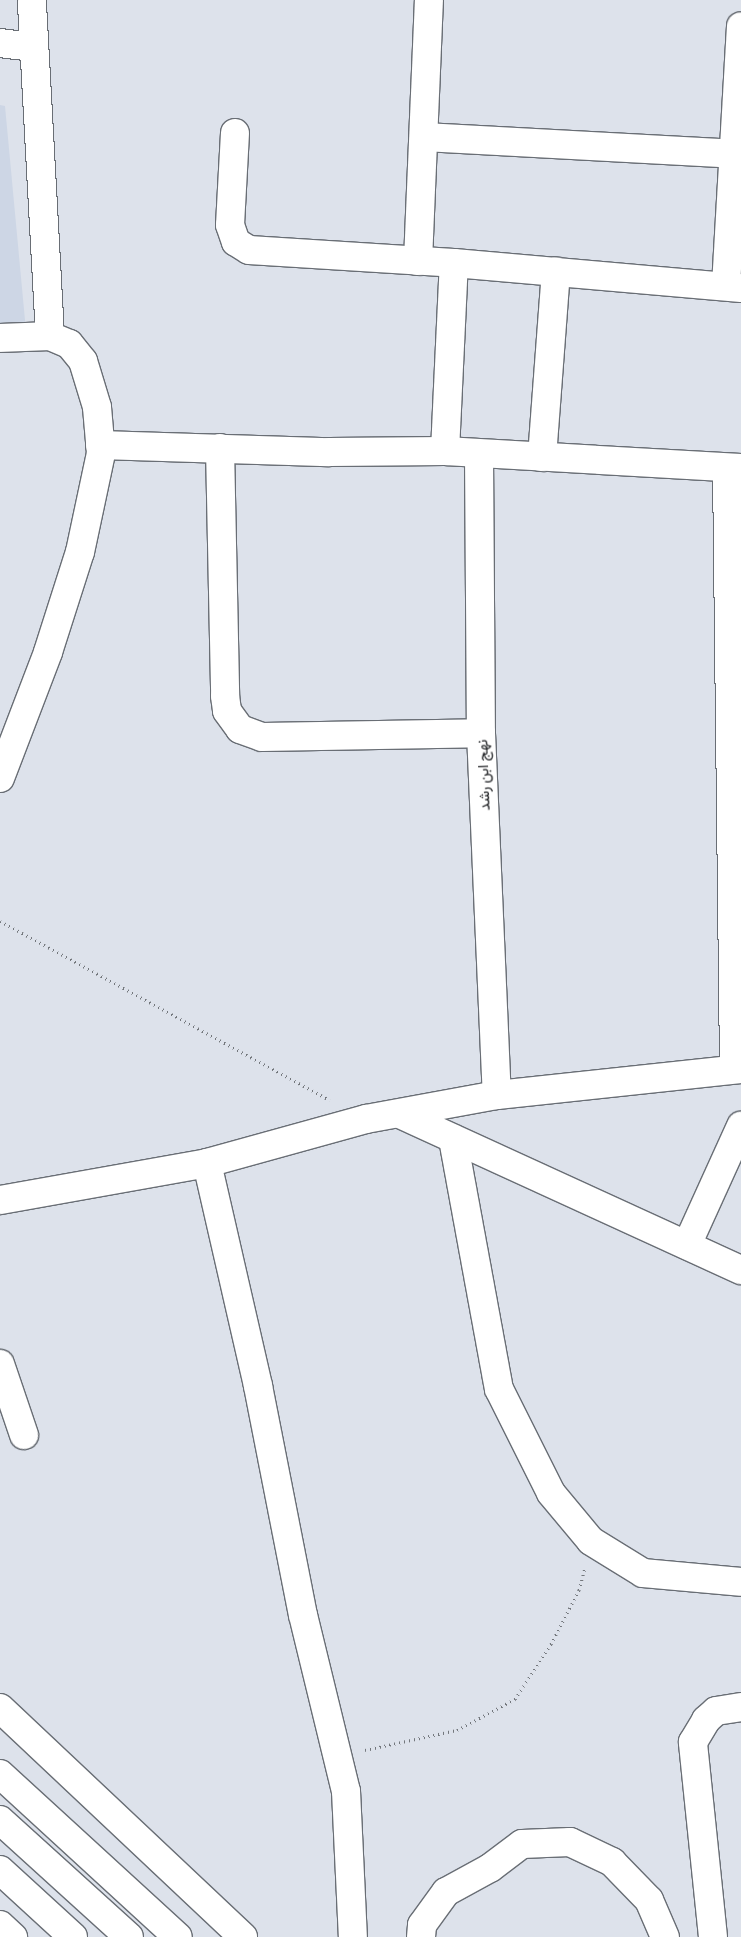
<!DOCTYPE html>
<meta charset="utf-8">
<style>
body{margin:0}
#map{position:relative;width:741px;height:1937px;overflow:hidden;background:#dde2eb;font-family:"Archivo Narrow",Vazirmatn,sans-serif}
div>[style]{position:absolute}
.built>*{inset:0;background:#cdd6e5}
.path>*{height:3px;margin-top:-1.5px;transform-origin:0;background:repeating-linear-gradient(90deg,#73777c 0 1px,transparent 0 5px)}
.roads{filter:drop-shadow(1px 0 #696e75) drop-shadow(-1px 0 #696e75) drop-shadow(0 1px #696e75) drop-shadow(0 -1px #696e75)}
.minor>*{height:28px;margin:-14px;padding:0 14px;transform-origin:14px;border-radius:14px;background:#fff}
.major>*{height:28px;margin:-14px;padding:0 14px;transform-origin:14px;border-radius:14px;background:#fff}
.highway>*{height:28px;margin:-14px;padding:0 14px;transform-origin:14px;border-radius:14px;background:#fff}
span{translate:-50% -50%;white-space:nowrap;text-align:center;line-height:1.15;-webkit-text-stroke:4px #fff;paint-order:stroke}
.street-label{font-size:15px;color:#181a1d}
</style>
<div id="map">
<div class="built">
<div style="clip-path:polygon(0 105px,5px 106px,26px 331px,0 332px)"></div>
</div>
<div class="path">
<div style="left:0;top:921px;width:375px;rotate:28.5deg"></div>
<div style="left:365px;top:1750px;width:94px;rotate:-12.3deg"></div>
<div style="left:457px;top:1730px;width:66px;rotate:-28.1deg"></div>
<div style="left:515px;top:1699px;width:66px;rotate:-56.8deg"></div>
<div style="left:551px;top:1644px;width:61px;rotate:-62.6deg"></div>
<div style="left:579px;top:1590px;width:23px;rotate:-75deg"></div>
</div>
<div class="roads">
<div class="minor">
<div style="left:0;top:43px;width:32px;rotate:7deg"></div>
<div style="left:235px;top:133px;width:92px;rotate:93.1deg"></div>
<div style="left:230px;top:225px;width:18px;rotate:71deg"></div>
<div style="left:236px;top:242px;width:15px;rotate:32deg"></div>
<div style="left:249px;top:250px;width:205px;rotate:3.6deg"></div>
<div style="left:454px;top:263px;width:288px;rotate:5deg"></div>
<div style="left:424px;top:137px;width:310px;rotate:3.1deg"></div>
<div style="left:418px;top:261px;width:261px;rotate:-87.6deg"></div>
<div style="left:726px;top:286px;width:260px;rotate:-86.7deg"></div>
<div style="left:0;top:338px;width:50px;rotate:-2.3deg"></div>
<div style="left:100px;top:445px;width:229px;rotate:1.8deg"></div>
<div style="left:329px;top:452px;width:116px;rotate:-0.5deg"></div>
<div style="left:445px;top:451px;width:296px;rotate:3.3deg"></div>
<div style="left:220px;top:448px;width:248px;rotate:88.8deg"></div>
<div style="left:225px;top:696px;width:15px;rotate:82deg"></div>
<div style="left:227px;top:711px;width:22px;rotate:54deg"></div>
<div style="left:240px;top:729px;width:23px;rotate:20deg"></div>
<div style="left:262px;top:737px;width:219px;rotate:-1deg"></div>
<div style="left:445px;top:451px;width:188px;rotate:-87.3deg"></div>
<div style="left:479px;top:455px;width:278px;rotate:89.6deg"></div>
<div style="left:481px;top:733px;width:362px;rotate:87.5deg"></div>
<div style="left:542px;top:457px;width:186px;rotate:-85.7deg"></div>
<div style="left:727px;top:468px;width:601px;rotate:89.33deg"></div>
<div style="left:0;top:778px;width:135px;rotate:-69.1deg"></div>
<div style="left:48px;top:652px;width:105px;rotate:-72.3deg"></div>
<div style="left:80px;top:552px;width:101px;rotate:-78deg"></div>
<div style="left:101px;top:453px;width:46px;rotate:-95deg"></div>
<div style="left:97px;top:407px;width:48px;rotate:-106.9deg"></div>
<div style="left:83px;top:361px;width:22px;rotate:-129deg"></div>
<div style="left:69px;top:344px;width:21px;rotate:-157deg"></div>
<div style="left:50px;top:336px;width:336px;rotate:-93.1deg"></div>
<div style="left:400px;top:1114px;width:375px;rotate:24.6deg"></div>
<div style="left:453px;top:1139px;width:254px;rotate:79.6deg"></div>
<div style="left:499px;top:1389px;width:116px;rotate:63.4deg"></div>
<div style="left:551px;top:1493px;width:62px;rotate:50.2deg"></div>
<div style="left:591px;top:1541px;width:61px;rotate:31.6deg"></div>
<div style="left:643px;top:1573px;width:98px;rotate:5.2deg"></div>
<div style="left:207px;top:1163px;width:229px;rotate:77.1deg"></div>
<div style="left:258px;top:1386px;width:233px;rotate:78.9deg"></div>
<div style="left:303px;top:1615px;width:181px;rotate:76.3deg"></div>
<div style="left:346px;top:1791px;width:146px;rotate:87.3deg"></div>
<div style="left:0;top:1200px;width:210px;rotate:-10.1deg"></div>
<div style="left:207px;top:1163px;width:165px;rotate:-15.5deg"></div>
<div style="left:366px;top:1119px;width:133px;rotate:-10.4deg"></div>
<div style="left:497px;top:1095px;width:245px;rotate:-6.1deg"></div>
<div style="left:687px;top:1245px;width:131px;rotate:-65.6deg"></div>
<div style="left:0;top:1364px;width:75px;rotate:71.3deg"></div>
<div style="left:0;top:1708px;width:334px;rotate:43.3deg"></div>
<div style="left:421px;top:1937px;width:12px;rotate:-85deg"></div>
<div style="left:422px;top:1925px;width:41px;rotate:-54deg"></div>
<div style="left:446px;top:1892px;width:50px;rotate:-28.6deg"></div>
<div style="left:490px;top:1868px;width:40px;rotate:-37deg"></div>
<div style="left:522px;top:1844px;width:48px;rotate:-2.4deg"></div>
<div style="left:570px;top:1842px;width:47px;rotate:25.5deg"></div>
<div style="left:612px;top:1862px;width:53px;rotate:45.8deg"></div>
<div style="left:649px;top:1900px;width:40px;rotate:66.6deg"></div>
<div style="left:713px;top:1937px;width:196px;rotate:-95.9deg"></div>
<div style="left:693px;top:1742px;width:26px;rotate:-59deg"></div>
<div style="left:706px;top:1720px;width:13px;rotate:-42deg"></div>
<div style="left:716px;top:1711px;width:25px;rotate:-9deg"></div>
</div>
<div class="major">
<div style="left:0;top:1774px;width:241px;rotate:42.5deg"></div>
<div style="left:0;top:1925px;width:18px;rotate:43deg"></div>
</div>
<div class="highway">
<div style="left:0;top:1820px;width:174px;rotate:42.2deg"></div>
<div style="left:0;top:1870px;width:99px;rotate:42.5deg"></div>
</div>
</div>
<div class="street-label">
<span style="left:483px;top:775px;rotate:-92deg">نهج ابن رشد</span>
</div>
</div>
